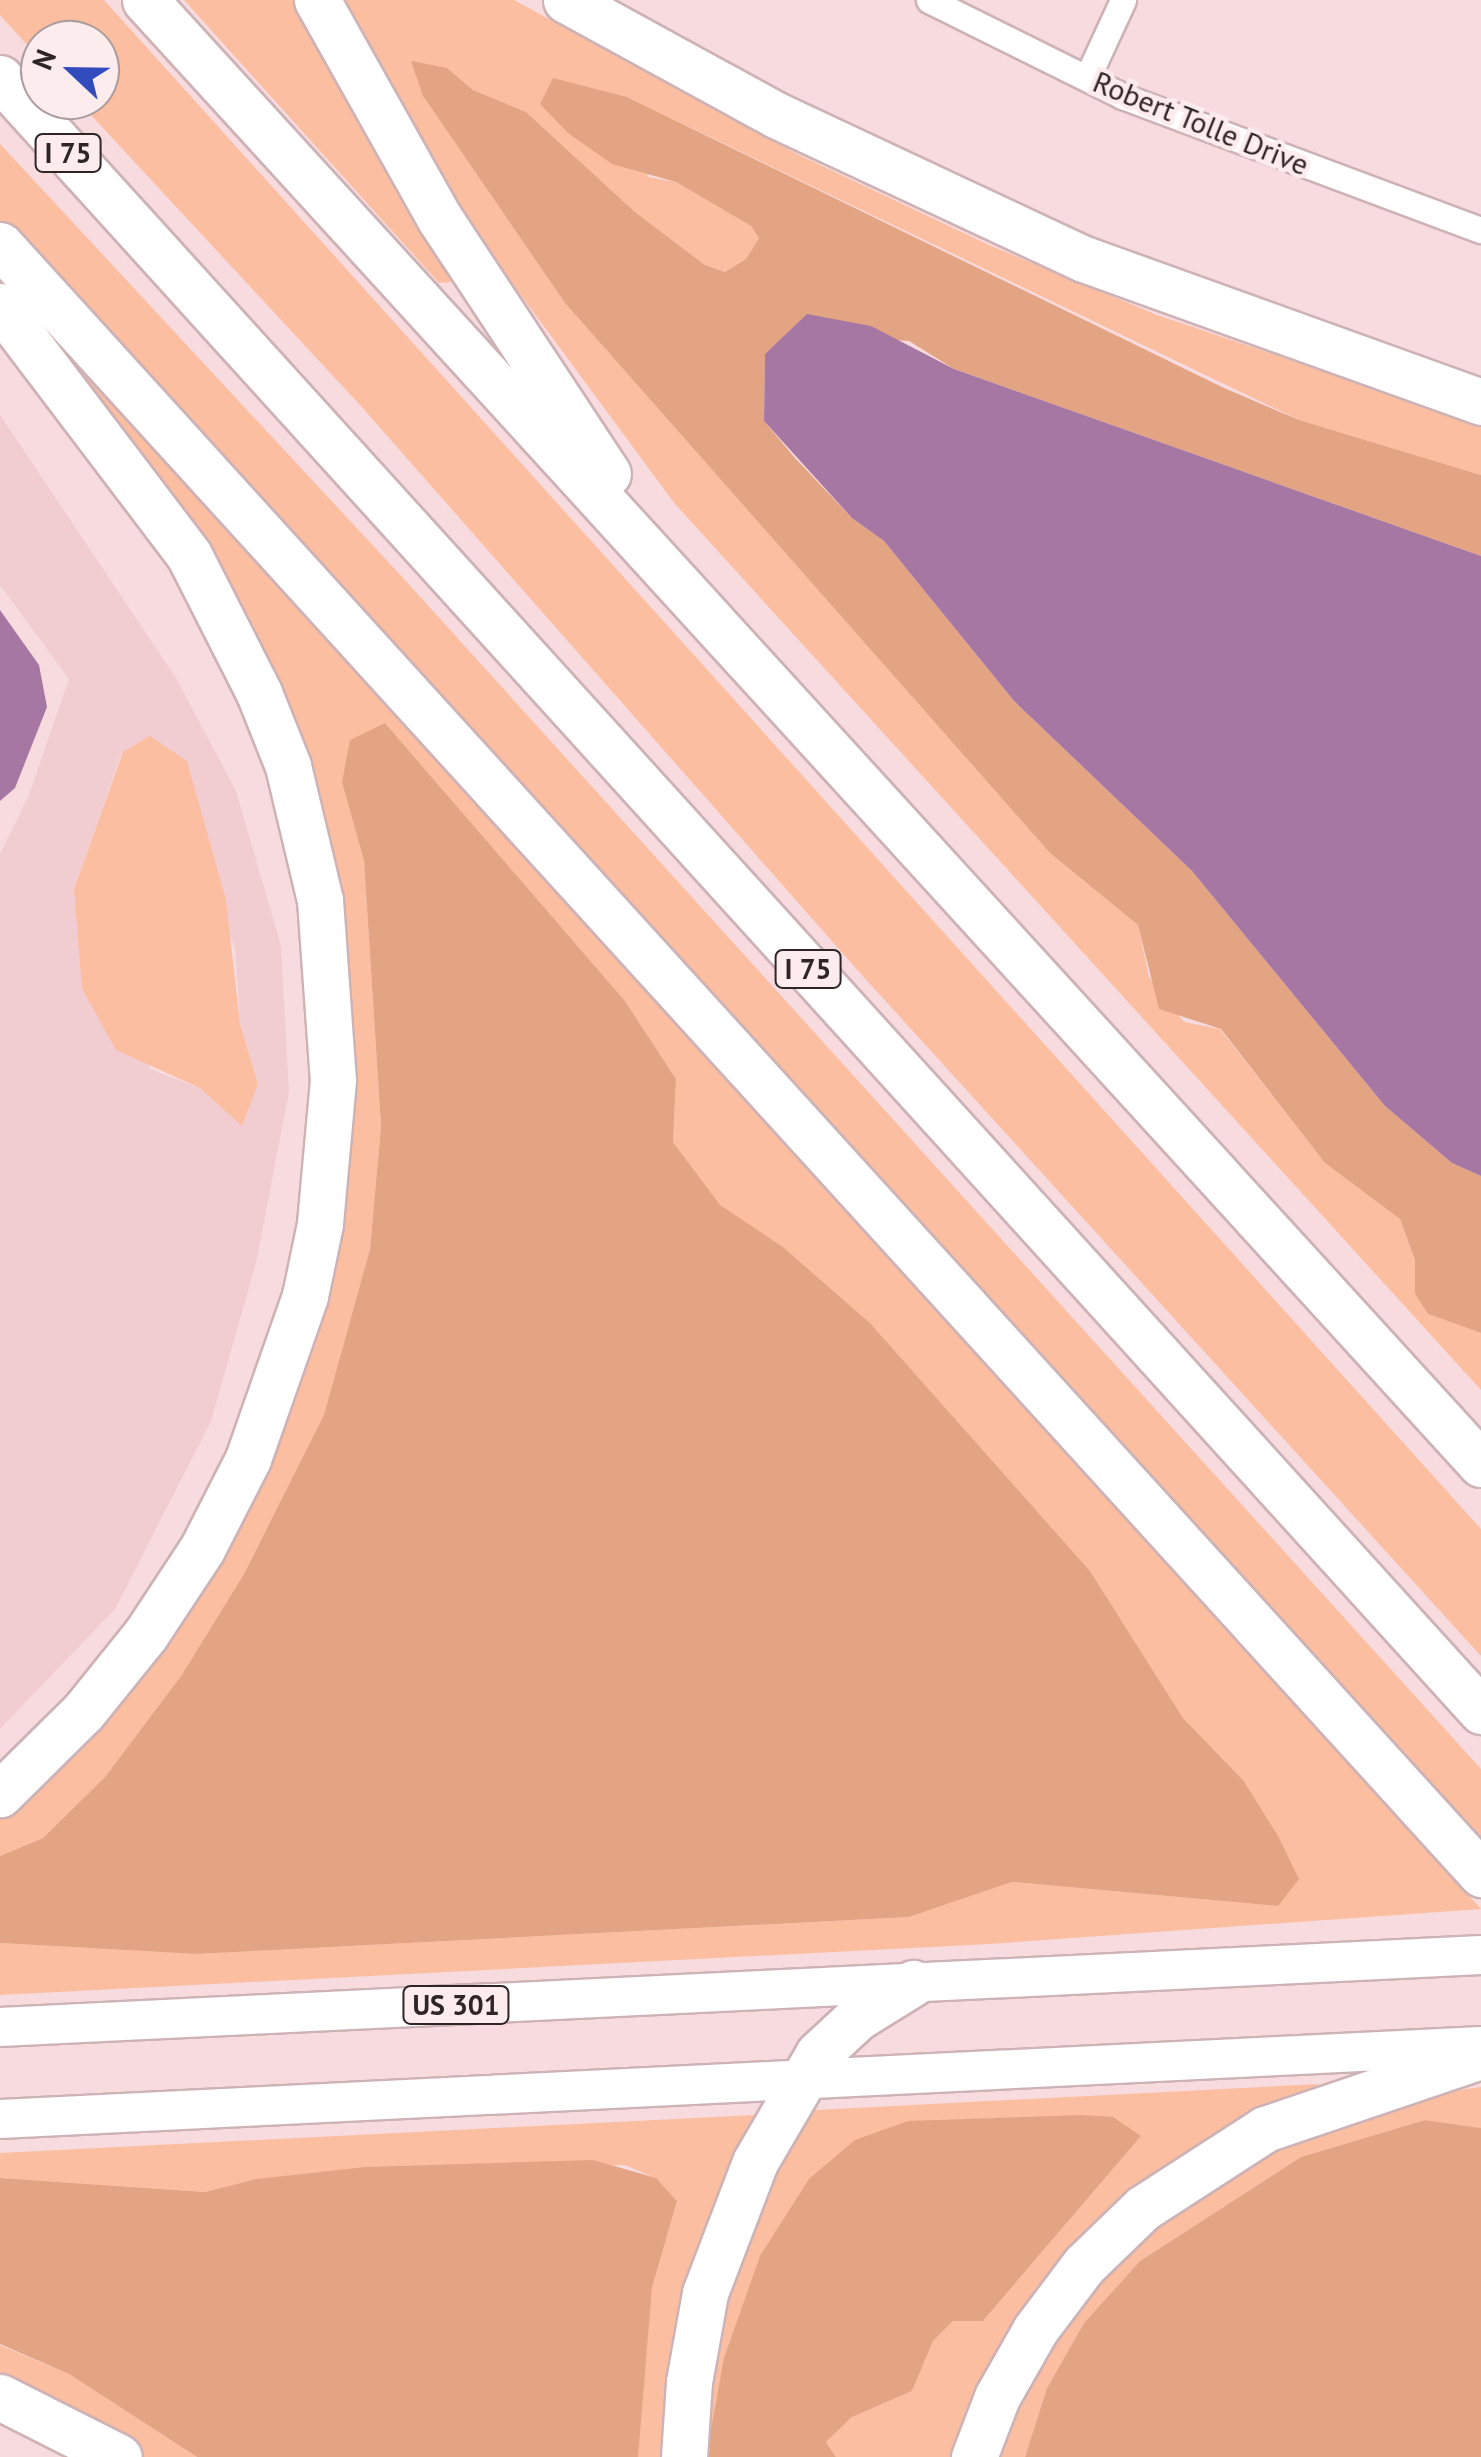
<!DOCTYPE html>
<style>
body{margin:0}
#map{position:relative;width:1481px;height:2457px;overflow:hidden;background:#f8dbdf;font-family:"PT Sans",sans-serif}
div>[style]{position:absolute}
.built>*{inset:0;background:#f1cdd2}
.green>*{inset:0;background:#fbbea0}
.forest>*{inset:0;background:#e3a484}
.water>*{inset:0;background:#a777a4}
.roads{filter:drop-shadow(2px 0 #cdb2b6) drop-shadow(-2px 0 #cdb2b6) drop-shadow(0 2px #cdb2b6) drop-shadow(0 -2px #cdb2b6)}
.minor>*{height:25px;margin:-12.5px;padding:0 12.5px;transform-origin:12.5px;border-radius:12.5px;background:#fff}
.primary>*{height:38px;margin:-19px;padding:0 19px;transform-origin:19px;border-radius:19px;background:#fff}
.motorway>*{height:45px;margin:-22.5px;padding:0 22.5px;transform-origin:22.5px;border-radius:22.5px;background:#fff}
span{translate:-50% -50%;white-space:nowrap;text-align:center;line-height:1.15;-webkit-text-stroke:9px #fdecee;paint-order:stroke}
.shield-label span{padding:2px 8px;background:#fdecee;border:2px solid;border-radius:8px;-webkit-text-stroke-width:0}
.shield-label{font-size:28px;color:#2f2426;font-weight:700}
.street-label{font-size:30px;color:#2f2426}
.north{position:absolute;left:20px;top:20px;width:100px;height:100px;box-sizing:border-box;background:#fdecee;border:2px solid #ab9c9e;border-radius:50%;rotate:292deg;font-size:28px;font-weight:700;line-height:40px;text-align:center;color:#2f2426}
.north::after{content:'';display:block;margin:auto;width:35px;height:45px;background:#334cbd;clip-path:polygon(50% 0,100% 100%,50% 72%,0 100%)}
</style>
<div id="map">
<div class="built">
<div style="clip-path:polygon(evenodd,0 415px,176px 678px,236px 791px,281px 946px,289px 1092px,256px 1263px,211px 1421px,115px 1609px,0 1729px,0 854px,29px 795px,69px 679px,0 585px,0 415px,122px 752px,235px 946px,240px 1024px,258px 1084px,242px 1126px,200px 1088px,150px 1069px,74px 889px,122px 752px)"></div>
</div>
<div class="green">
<div style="clip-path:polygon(0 0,104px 0,1481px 1529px,1481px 1656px,860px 973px,360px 405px,77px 100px,100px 100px,100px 40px,40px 40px,40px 59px,0 15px)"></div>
<div style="clip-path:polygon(184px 0,296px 0,452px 282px,439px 283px)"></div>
<div style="clip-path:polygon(340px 0,514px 0,799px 155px,989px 245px,1157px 315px,1481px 424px,1481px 475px,1299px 420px,627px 97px,648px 177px,676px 182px,751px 226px,759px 238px,746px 259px,725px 272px,705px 265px,635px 212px,526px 112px,473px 90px,447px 68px,423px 96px,565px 303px,1050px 853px,1138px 925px,1149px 977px,1184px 1022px,1220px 1029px,1325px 1163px,1400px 1219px,1415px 1260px,1415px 1294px,1428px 1314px,1481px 1333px,1481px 1390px,675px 504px,466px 221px)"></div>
<div style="clip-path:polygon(0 144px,404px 579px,1481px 1769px,1481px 1843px,0 229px)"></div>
<div style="clip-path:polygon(0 262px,940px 1315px,1481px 1909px,989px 1944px,0 1995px,0 1943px,196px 1954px,909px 1917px,1012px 1882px,1278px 1906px,1243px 1780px,1183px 1718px,1090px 1571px,870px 1323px,783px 1247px,720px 1206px,673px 1142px,676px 1079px,625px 1001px,385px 723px,342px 781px,364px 861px,381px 1126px,370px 1249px,324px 1416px,244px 1574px,181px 1676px,105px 1777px,43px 1838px,0 1856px,0 1806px,87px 1727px,320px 1275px,301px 775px,0 289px)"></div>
<div style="clip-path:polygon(150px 736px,187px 761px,226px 900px,240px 1024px,258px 1084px,242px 1126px,200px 1088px,116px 1050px,82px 989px,74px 889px,123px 752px)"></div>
<div style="clip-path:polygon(1319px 2084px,1192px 2156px,961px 2457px,836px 2457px,826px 2442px,852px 2417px,912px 2391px,933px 2341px,953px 2321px,984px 2320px,1141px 2136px,707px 2437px,704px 2341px,797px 2111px)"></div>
<div style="clip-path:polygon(1481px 2087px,1481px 2128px,1425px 2120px,1301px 2157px,1140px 2261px,1084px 2323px,1047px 2388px,1025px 2457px,988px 2457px,1092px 2276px,1243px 2156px,1421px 2095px)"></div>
<div style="clip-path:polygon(754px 2115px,667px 2457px,638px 2457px,637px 2448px,652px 2288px,677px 2201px,655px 2178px,625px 2165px,256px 2179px,205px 2192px,0 2178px,0 2153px)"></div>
<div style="clip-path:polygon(0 2345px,69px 2374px,197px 2457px,138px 2457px,0 2386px)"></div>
</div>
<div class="forest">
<div style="clip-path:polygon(411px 61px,447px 68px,473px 90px,526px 112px,635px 212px,705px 265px,725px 272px,746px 259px,759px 238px,751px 226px,676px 182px,612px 164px,568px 133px,540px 104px,553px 78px,627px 97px,1224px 388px,1299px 420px,1481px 475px,1481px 556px,954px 369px,909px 341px,787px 334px,765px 354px,764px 421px,795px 458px,852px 518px,884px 541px,1014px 701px,1192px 871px,1385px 1106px,1452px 1163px,1481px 1176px,1481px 1333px,1428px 1314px,1415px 1294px,1415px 1260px,1400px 1219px,1325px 1163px,1221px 1029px,1159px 1009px,1138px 925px,1050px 853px,565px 303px,423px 96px)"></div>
<div style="clip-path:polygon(385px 723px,625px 1001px,676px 1079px,673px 1142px,720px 1205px,783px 1247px,870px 1323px,1090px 1571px,1183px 1718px,1243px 1780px,1278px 1836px,1299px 1879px,1278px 1906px,1012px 1882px,909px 1917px,196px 1954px,0 1943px,0 1856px,43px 1838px,105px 1777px,181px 1676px,244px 1574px,324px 1415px,370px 1249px,381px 1126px,364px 861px,342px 782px,350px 740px)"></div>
<div style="clip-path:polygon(1082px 2115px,1113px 2117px,1141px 2136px,983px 2321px,953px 2321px,933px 2341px,912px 2391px,852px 2417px,826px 2442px,836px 2457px,706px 2457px,724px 2358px,760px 2256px,809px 2179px,855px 2140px,908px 2121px)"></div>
<div style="clip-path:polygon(1425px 2120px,1481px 2128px,1481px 2457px,1025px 2457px,1047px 2388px,1084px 2323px,1140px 2261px,1301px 2157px)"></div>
<div style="clip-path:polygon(593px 2160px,656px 2178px,677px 2201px,652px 2288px,638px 2457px,197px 2457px,69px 2374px,0 2344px,0 2178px,205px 2192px,256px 2179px,366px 2167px)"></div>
</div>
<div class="water">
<div style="clip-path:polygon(807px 314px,871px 326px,954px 369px,1481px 556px,1481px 1176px,1452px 1163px,1385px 1106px,1192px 871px,1014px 701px,884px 541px,852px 518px,764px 421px,765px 354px)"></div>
<div style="clip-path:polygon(0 610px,39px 665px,47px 707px,15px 788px,0 801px)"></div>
</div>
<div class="roads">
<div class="minor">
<div style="left:929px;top:0;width:216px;rotate:26.4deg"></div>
<div style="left:1122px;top:96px;width:383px;rotate:20.5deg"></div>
<div style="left:1087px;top:78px;width:86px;rotate:-65.2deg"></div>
</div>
<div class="primary">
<div style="left:0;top:2027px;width:1483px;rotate:-2.78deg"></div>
<div style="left:0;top:2119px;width:1483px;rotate:-2.82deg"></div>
</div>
<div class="motorway">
<div style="left:145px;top:0;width:1982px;rotate:47.62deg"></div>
<div style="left:317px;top:0;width:251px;rotate:60.7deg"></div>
<div style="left:440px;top:219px;width:305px;rotate:56.6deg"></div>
<div style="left:566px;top:0;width:239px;rotate:28.7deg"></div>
<div style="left:776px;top:115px;width:340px;rotate:25.1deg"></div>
<div style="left:1084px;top:259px;width:422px;rotate:19.8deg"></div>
<div style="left:0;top:78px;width:2205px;rotate:47.79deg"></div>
<div style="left:0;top:245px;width:2202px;rotate:47.72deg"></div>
<div style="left:0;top:306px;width:313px;rotate:52.8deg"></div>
<div style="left:189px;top:555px;width:155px;rotate:63.1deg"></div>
<div style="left:259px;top:693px;width:79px;rotate:68.3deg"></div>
<div style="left:288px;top:766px;width:138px;rotate:76.6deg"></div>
<div style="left:320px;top:900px;width:180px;rotate:85.9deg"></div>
<div style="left:333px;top:1080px;width:145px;rotate:95.2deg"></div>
<div style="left:320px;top:1224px;width:74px;rotate:101.8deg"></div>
<div style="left:305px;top:1296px;width:173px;rotate:109.3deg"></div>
<div style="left:248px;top:1459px;width:101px;rotate:117.1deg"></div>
<div style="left:202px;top:1549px;width:102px;rotate:123.4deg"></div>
<div style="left:146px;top:1634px;width:100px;rotate:128.9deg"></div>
<div style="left:83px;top:1712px;width:117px;rotate:135.3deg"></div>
<div style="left:0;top:2397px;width:133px;rotate:26.8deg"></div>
<div style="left:684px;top:2457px;width:75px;rotate:-86.2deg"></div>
<div style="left:689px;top:2382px;width:90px;rotate:-79.8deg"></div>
<div style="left:705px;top:2293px;width:140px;rotate:-69.1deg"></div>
<div style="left:755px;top:2162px;width:125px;rotate:-59.7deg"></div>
<div style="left:818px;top:2054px;width:54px;rotate:-42.8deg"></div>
<div style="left:858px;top:2017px;width:65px;rotate:-31.7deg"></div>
<div style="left:974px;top:2457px;width:64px;rotate:-69deg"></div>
<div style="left:997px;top:2397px;width:77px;rotate:-60.4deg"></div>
<div style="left:1035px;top:2330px;width:81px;rotate:-53deg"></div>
<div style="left:1084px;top:2265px;width:82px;rotate:-44deg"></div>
<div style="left:1143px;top:2208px;width:145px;rotate:-32.9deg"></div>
<div style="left:1265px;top:2129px;width:228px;rotate:-18.7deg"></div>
</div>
</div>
<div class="shield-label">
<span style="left:68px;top:153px">I 75</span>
<span style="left:808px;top:969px">I 75</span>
<span style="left:456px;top:2005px">US 301</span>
</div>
<div class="street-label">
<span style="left:1201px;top:123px;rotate:22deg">Robert Tolle Drive</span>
</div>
<div class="north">N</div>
</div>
